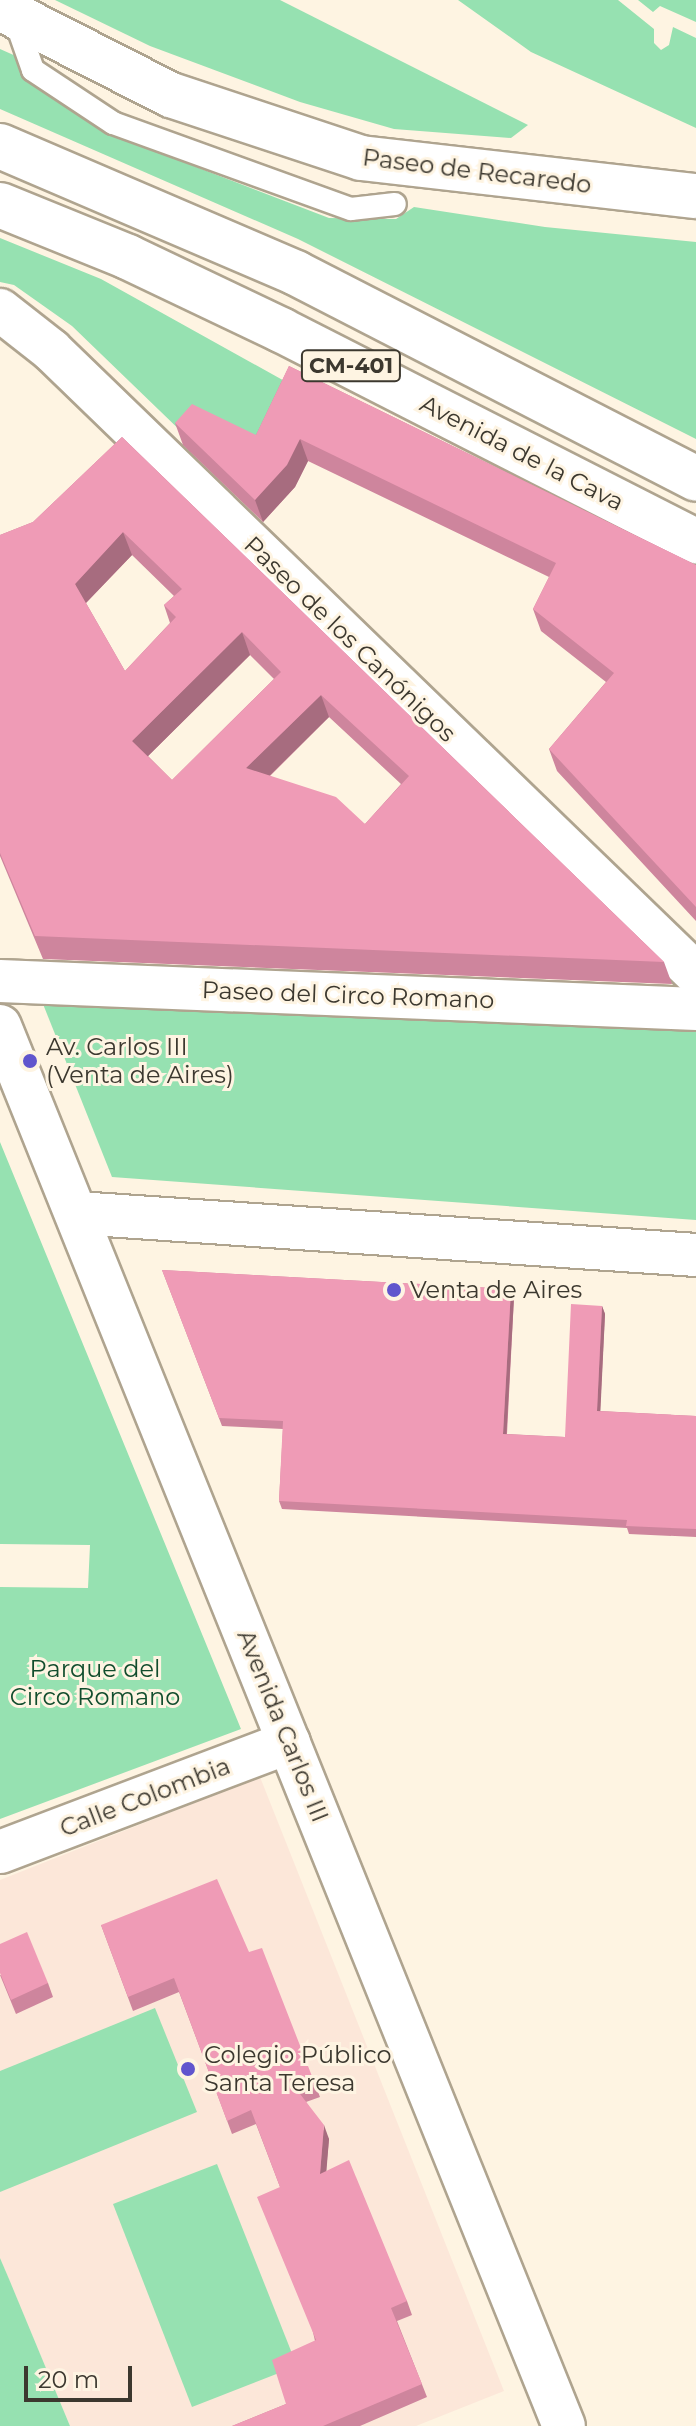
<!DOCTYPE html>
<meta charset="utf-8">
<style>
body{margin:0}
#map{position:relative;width:696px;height:2426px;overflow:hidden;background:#fef4e2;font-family:Montserrat,sans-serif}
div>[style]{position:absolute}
.education>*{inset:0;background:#fce7d9}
.green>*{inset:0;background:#96e1b1}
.roads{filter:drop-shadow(2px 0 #afa48f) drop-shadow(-2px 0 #afa48f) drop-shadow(0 2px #afa48f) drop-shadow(0 -2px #afa48f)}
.service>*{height:22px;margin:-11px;padding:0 11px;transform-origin:11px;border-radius:11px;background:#fff}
.minor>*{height:42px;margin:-21px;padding:0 21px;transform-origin:21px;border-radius:21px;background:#fff}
.tertiary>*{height:44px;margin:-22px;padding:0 22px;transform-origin:22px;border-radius:22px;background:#fff}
.primary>*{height:44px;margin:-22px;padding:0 22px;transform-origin:22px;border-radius:22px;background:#fff}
.wall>*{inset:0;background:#ce859d}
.shaded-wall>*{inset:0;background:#a76c7f}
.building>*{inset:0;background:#ef9bb6}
.dots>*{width:22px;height:22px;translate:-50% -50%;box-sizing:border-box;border:4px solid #fef4e2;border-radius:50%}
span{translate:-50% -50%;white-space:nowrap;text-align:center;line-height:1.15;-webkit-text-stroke:6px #fef4e2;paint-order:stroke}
.shield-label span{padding:2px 6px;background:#fef4e2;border:2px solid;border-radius:6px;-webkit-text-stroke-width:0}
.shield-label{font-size:22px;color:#3c382f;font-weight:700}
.street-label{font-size:24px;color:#3c382f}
.poi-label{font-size:24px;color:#3c382f}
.left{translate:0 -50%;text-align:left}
.park-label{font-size:24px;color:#114d2d}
.scale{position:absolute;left:24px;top:2366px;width:108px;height:36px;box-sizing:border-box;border:4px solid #3c382f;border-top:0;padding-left:10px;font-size:24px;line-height:28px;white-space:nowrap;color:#3c382f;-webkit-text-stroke:6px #fef4e2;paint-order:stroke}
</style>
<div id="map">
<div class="education">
<div style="clip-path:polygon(260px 1777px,504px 2391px,416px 2426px,70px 2426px,0 2258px,0 1880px)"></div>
</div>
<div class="green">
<div style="clip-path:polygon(55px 0,280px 0,528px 125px,511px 138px,394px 129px,300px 102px,150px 46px)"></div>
<div style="clip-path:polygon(458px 0,618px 0,654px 29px,654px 43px,661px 50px,669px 45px,673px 27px,696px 38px,696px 128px,531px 52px)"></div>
<div style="clip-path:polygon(638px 0,696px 0,696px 22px,660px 6px,653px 12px)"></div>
<div style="clip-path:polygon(0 49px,18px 57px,27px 79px,100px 130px,329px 218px,396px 219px,414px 207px,545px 227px,696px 242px,696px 439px,298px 239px,0 109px)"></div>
<div style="clip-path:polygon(0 238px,101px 279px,297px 388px,264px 457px,189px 439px,72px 326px,14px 285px,0 282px)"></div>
<div style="clip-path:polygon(43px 1004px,696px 1025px,696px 1220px,112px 1177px)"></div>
<div style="clip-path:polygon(0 1142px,241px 1729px,0 1819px,0 1587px,88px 1588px,90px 1545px,0 1544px)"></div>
<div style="clip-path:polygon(155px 2008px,197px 2112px,0 2192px,0 2071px)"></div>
<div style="clip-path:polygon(217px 2164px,297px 2366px,192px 2407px,113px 2204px)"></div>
<div style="clip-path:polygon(0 2258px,9px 2279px,70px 2426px,0 2426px)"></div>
</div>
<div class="roads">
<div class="service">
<div style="left:14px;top:16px;width:57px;rotate:70.6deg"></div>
<div style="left:33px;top:70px;width:96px;rotate:33.5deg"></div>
<div style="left:113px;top:123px;width:253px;rotate:19.9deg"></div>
<div style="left:351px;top:209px;width:44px;rotate:-6.5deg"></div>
</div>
<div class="minor">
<div style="left:0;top:310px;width:65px;rotate:38.1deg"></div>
<div style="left:51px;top:350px;width:897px;rotate:44.05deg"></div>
<div style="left:0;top:981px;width:697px;rotate:2.3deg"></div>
<div style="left:0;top:1026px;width:1509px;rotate:68.06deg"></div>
<div style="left:77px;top:1213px;width:620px;rotate:3.88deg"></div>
<div style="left:0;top:1852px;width:309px;rotate:-20.8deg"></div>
</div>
<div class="tertiary">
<div style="left:0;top:8px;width:192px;rotate:27deg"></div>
<div style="left:171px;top:95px;width:200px;rotate:18.3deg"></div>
<div style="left:361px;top:158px;width:337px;rotate:6.5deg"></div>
</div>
<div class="primary">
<div style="left:0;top:146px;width:322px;rotate:23.2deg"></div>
<div style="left:296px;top:273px;width:450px;rotate:27.2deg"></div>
<div style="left:0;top:205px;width:138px;rotate:22.1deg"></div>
<div style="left:128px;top:257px;width:170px;rotate:25.5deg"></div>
<div style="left:281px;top:330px;width:466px;rotate:27deg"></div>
</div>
</div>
<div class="wall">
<div style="clip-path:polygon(289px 366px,696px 565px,696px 921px,557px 771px,549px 749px,606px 682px,541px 631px,533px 609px,549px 577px,308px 461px,295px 487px,263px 522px,183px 445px,175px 423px,256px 435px)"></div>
<div style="clip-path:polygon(evenodd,122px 437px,664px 962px,672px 984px,43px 959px,0 856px,0 535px,33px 522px,122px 437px,132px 555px,174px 596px,164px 605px,170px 623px,125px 671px,86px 603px,132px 555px,122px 437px,250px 655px,274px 679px,172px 780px,148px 756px,250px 655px,122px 437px,329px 717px,401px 784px,365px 824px,270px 776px,329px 717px)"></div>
<div style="clip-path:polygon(162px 1270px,511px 1289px,514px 1297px,507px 1434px,565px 1437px,602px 1306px,605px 1314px,600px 1411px,696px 1416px,696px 1537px,629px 1534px,627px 1528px,282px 1509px,279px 1501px,283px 1429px,222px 1426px)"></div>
<div style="clip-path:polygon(101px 1925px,249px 1952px,315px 2084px,320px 2097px,306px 2102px,329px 2139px,326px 2171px,407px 2301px,412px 2315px,397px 2321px,427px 2397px,360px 2426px,232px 2426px,286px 2404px,315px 2341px,280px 2187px,256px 2124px,232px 2134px,179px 1992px,133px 2011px)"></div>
<div style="clip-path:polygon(0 1975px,48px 1983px,53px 1997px,16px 2014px)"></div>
</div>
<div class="shaded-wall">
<div style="clip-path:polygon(300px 439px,308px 461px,295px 487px,263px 522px,255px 500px)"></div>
<div style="clip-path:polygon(123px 532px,132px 555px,83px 606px,75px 584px)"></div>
<div style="clip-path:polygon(242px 632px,250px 655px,140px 764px,132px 741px)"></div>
<div style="clip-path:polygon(321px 695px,329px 717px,254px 791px,246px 768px)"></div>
<div style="clip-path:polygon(511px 1289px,514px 1297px,506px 1442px,503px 1434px)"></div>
<div style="clip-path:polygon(602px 1306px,605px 1314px,600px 1419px,597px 1411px)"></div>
<div style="clip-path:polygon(324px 2125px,329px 2139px,325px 2188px,320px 2174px)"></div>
</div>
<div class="building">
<div style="clip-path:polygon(289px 366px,696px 565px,696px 907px,549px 749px,614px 673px,533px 609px,556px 563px,300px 439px,287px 465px,255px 500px,175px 423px,192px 404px,256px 435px)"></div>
<div style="clip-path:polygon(evenodd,122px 437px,664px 962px,35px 936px,0 853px,0 535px,33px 522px,122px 437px,123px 532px,182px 589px,164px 605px,176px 617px,125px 671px,75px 584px,123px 532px,122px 437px,242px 632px,281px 672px,172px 780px,132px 741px,242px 632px,122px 437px,321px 695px,409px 776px,365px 824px,336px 797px,246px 768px,321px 695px)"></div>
<div style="clip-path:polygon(162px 1270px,511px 1289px,503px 1434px,565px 1437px,571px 1304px,602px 1306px,597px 1411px,696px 1416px,696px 1529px,626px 1526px,627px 1520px,279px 1501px,283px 1421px,219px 1418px)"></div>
<div style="clip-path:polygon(217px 1879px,249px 1952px,262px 1948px,315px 2084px,297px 2090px,324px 2125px,320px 2174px,349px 2160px,407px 2301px,391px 2308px,422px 2384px,323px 2426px,232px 2426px,286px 2404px,272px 2360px,316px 2340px,257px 2197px,280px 2187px,251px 2110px,227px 2121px,174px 1978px,128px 1997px,101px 1925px)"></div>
<div style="clip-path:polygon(27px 1932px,48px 1983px,11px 2000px,0 1973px,0 1944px)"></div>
</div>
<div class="dots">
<div style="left:30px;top:1061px;background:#6055cd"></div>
<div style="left:394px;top:1290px;background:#6055cd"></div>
<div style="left:188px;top:2069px;background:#6055cd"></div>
</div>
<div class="shield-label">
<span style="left:351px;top:366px">CM-401</span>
</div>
<div class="street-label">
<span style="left:477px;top:171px;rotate:7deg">Paseo de Recaredo</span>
<span style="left:522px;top:453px;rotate:27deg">Avenida de la Cava</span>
<span style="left:350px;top:639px;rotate:44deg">Paseo de los Canónigos</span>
<span style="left:348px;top:995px;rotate:2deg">Paseo del Circo Romano</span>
<span style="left:283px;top:1726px;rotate:68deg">Avenida Carlos III</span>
<span style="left:145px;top:1797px;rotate:-21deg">Calle Colombia</span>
</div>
<div class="poi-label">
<span class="left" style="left:46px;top:1061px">Av. Carlos III<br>(Venta de Aires)</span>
<span class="left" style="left:410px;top:1290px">Venta de Aires</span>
<span class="left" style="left:204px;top:2069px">Colegio Público<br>Santa Teresa</span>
</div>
<div class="park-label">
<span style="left:95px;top:1683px">Parque del<br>Circo Romano</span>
</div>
<div class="scale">20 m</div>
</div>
